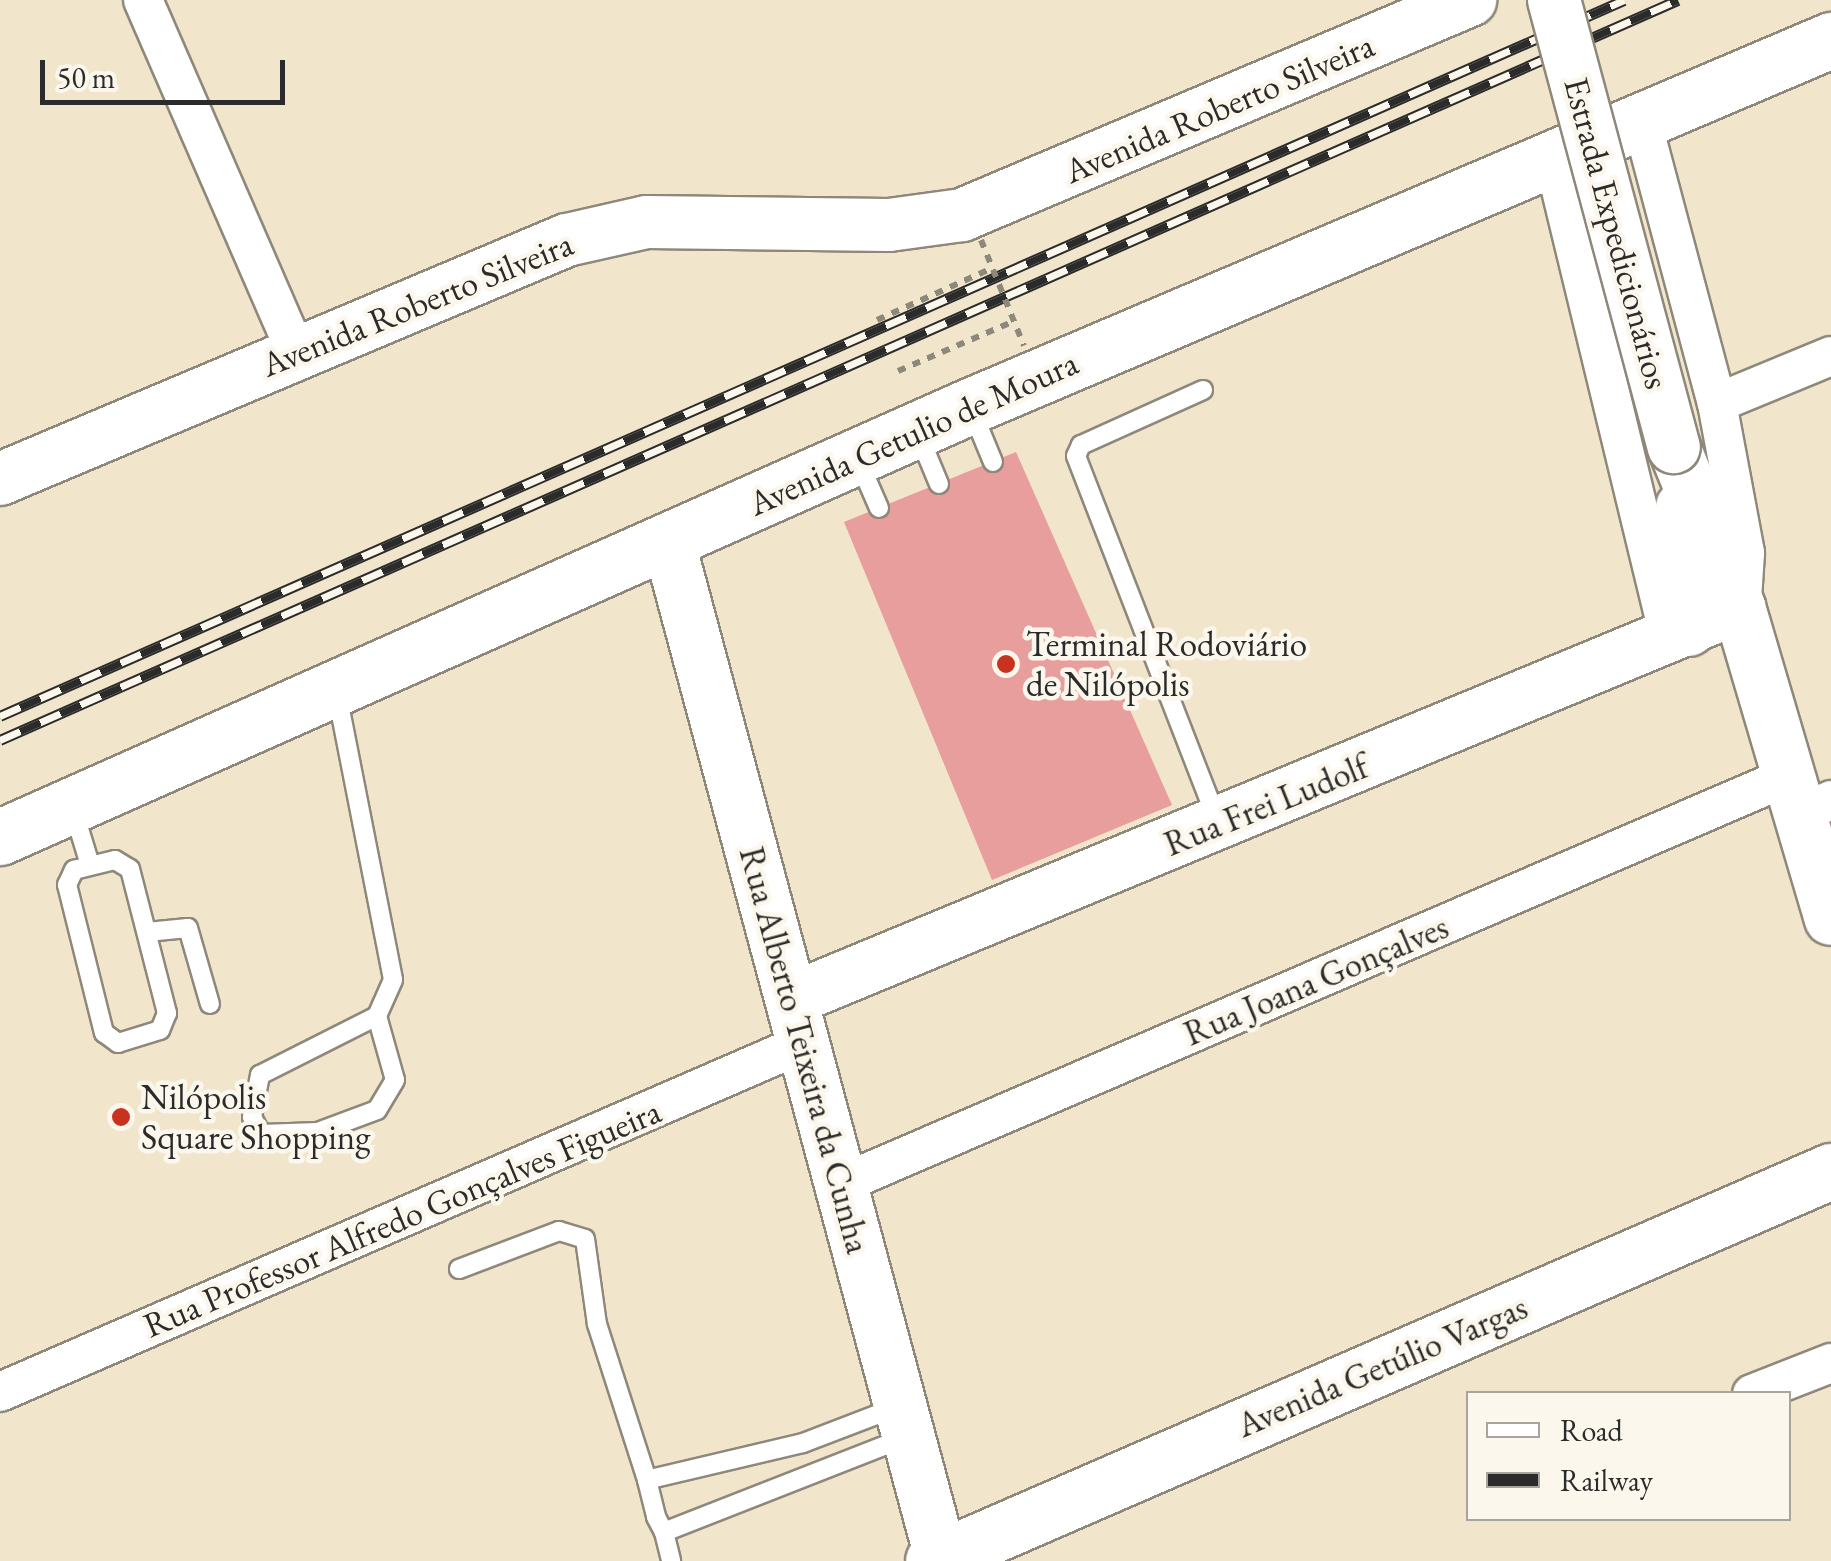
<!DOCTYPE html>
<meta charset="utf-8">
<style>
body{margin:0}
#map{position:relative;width:1831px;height:1561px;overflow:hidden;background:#f1e6cb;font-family:"EB Garamond",serif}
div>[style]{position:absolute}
.building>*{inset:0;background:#e89e9c}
.path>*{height:6px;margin-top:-3px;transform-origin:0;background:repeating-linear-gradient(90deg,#8e887b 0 8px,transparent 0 16px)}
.roads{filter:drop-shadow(2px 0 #8e887b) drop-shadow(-2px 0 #8e887b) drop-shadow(0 2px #8e887b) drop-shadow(0 -2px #8e887b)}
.service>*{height:18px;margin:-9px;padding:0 9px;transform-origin:9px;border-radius:9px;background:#fff}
.minor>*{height:38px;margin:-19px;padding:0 19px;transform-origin:19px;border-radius:19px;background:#fff}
.secondary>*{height:52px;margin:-26px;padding:0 26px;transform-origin:26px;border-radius:26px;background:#fff}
.primary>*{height:55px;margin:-27.5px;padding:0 27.5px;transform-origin:27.5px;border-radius:27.5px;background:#fff}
.rail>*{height:11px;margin-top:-5.5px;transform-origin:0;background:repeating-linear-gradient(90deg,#fbf7ec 0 22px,#2b2b2b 0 44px);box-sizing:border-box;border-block:2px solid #2b2b2b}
.path-bridge>*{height:6px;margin-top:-3px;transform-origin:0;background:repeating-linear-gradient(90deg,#8e887b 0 8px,transparent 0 16px)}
.bridges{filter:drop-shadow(2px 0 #8e887b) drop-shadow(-2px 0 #8e887b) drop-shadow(0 2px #8e887b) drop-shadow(0 -2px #8e887b)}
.secondary-bridge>*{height:52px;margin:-26px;padding:0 26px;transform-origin:26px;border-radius:26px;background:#fff}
.dots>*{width:28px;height:28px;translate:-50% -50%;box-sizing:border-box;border:5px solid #fbf7ec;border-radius:50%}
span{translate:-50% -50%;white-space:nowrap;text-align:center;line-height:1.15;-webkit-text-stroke:9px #fbf7ec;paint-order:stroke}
.street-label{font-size:35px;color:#2b2b2b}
.poi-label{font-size:35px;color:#2b2b2b}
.left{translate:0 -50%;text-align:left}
.legend{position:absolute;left:1466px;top:1391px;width:325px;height:130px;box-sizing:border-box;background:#fbf7ec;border:2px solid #a8a59f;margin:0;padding:12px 18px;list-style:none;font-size:30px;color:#2b2b2b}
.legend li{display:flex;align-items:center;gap:20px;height:50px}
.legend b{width:50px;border:2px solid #a8a59f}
.scale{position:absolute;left:40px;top:60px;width:245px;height:45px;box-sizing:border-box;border:5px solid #2b2b2b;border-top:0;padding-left:12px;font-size:30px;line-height:35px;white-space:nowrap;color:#2b2b2b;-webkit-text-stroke:8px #fbf7ec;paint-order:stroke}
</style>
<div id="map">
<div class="building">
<div style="clip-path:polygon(1016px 452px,1172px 805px,992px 880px,844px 522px)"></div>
</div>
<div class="path">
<div style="left:877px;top:320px;width:126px;rotate:-24.3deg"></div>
<div style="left:898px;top:371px;width:126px;rotate:-23.3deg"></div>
</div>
<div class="roads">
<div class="service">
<div style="left:1203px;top:390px;width:134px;rotate:155.7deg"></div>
<div style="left:1081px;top:445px;width:12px;rotate:114deg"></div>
<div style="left:1076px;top:456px;width:389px;rotate:68.8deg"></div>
<div style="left:972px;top:411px;width:55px;rotate:67.6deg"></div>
<div style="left:919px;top:436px;width:52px;rotate:67.4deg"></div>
<div style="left:859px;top:462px;width:50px;rotate:66.5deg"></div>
<div style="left:337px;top:694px;width:291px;rotate:78.9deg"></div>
<div style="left:393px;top:980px;width:39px;rotate:114deg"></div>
<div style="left:73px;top:809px;width:59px;rotate:73.1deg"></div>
<div style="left:115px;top:860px;width:17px;rotate:31deg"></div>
<div style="left:130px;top:869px;width:149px;rotate:75.6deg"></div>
<div style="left:167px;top:1013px;width:18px;rotate:112deg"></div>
<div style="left:160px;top:1030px;width:44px;rotate:162.8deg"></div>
<div style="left:118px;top:1043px;width:17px;rotate:-144deg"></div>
<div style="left:104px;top:1033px;width:153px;rotate:-104deg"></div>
<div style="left:67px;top:885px;width:17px;rotate:-65deg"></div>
<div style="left:74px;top:870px;width:42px;rotate:-13.7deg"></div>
<div style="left:147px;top:932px;width:41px;rotate:-5.6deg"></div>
<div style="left:188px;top:928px;width:79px;rotate:73.9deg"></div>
<div style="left:377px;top:1016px;width:66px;rotate:74.3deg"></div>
<div style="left:395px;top:1080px;width:35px;rotate:121deg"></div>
<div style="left:377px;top:1110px;width:63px;rotate:159.6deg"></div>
<div style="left:318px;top:1132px;width:57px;rotate:178deg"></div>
<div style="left:261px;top:1134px;width:19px;rotate:-118deg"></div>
<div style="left:252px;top:1117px;width:43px;rotate:-79.2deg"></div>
<div style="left:260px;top:1075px;width:131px;rotate:-26.8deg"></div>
<div style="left:459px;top:1269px;width:107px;rotate:-20.8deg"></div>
<div style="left:559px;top:1231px;width:27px;rotate:17deg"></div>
<div style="left:585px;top:1239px;width:86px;rotate:82deg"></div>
<div style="left:597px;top:1324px;width:164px;rotate:72.2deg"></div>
<div style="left:897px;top:1407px;width:101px;rotate:159deg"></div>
<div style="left:803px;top:1443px;width:160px;rotate:166.7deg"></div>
<div style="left:647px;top:1480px;width:38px;rotate:76deg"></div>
<div style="left:656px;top:1517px;width:17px;rotate:62deg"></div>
<div style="left:664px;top:1532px;width:258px;rotate:-21.4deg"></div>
<div style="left:664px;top:1532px;width:30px;rotate:76deg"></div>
</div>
<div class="minor">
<div style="left:143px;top:0;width:384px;rotate:66.5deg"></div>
<div style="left:1642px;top:122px;width:291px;rotate:75.1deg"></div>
<div style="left:1717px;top:403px;width:153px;rotate:79.4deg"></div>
<div style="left:1745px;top:553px;width:47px;rotate:93.7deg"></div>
<div style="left:1554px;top:161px;width:492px;rotate:76.4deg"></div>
<div style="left:1717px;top:403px;width:123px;rotate:-22.4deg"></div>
<div style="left:1802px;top:813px;width:32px;rotate:-24deg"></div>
<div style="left:841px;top:1184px;width:1034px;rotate:-23.29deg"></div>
<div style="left:0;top:1392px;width:876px;rotate:-23.46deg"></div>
<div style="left:1752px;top:1394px;width:85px;rotate:-21.4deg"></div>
</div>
<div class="secondary">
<div style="left:1674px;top:447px;width:173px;rotate:67.9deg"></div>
<div style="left:1739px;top:607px;width:325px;rotate:73.6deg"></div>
<div style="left:0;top:479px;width:615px;rotate:-22.86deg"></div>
<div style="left:567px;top:240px;width:82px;rotate:-12.7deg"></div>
<div style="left:647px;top:222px;width:242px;rotate:0.7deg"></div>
<div style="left:889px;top:225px;width:74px;rotate:-7.8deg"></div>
<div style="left:962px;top:215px;width:552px;rotate:-22.94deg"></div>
<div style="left:1682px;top:507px;width:123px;rotate:86.7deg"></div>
<div style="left:668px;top:540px;width:1057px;rotate:74.98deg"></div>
<div style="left:792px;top:999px;width:1025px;rotate:-22.49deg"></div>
</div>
<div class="primary">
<div style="left:0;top:837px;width:1061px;rotate:-23.96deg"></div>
<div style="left:970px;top:406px;width:936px;rotate:-23.03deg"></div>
<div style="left:933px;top:1561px;width:979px;rotate:-23.48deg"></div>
</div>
</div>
<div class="rail">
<div style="left:0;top:716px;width:1775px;rotate:-23.79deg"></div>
<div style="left:0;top:740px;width:1834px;rotate:-23.8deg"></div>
</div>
<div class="path-bridge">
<div style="left:981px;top:240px;width:114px;rotate:67.9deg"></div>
</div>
<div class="bridges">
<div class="secondary-bridge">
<div style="left:1554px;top:0;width:463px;rotate:75deg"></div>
</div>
</div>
<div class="dots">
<div style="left:1006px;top:664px;background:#c8321e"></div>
<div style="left:121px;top:1117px;background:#c8321e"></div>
</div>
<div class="street-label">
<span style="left:1219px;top:108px;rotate:-23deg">Avenida Roberto Silveira</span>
<span style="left:1617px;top:233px;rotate:75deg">Estrada Expedicionários</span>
<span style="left:417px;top:304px;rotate:-22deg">Avenida Roberto Silveira</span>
<span style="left:913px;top:433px;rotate:-24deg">Avenida Getulio de Moura</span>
<span style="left:1266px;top:805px;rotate:-22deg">Rua Frei Ludolf</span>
<span style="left:1316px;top:980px;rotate:-23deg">Rua Joana Gonçalves</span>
<span style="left:805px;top:1050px;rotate:75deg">Rua Alberto Teixeira da Cunha</span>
<span style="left:402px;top:1218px;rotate:-23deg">Rua Professor Alfredo Gonçalves Figueira</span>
<span style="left:1382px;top:1366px;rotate:-23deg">Avenida Getúlio Vargas</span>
</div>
<div class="poi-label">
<span class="left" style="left:1026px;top:664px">Terminal Rodoviário<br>de Nilópolis</span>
<span class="left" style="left:141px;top:1117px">Nilópolis<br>Square Shopping</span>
</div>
<ul class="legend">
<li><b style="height:12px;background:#fff"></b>Road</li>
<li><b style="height:12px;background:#2b2b2b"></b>Railway</li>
</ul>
<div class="scale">50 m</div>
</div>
